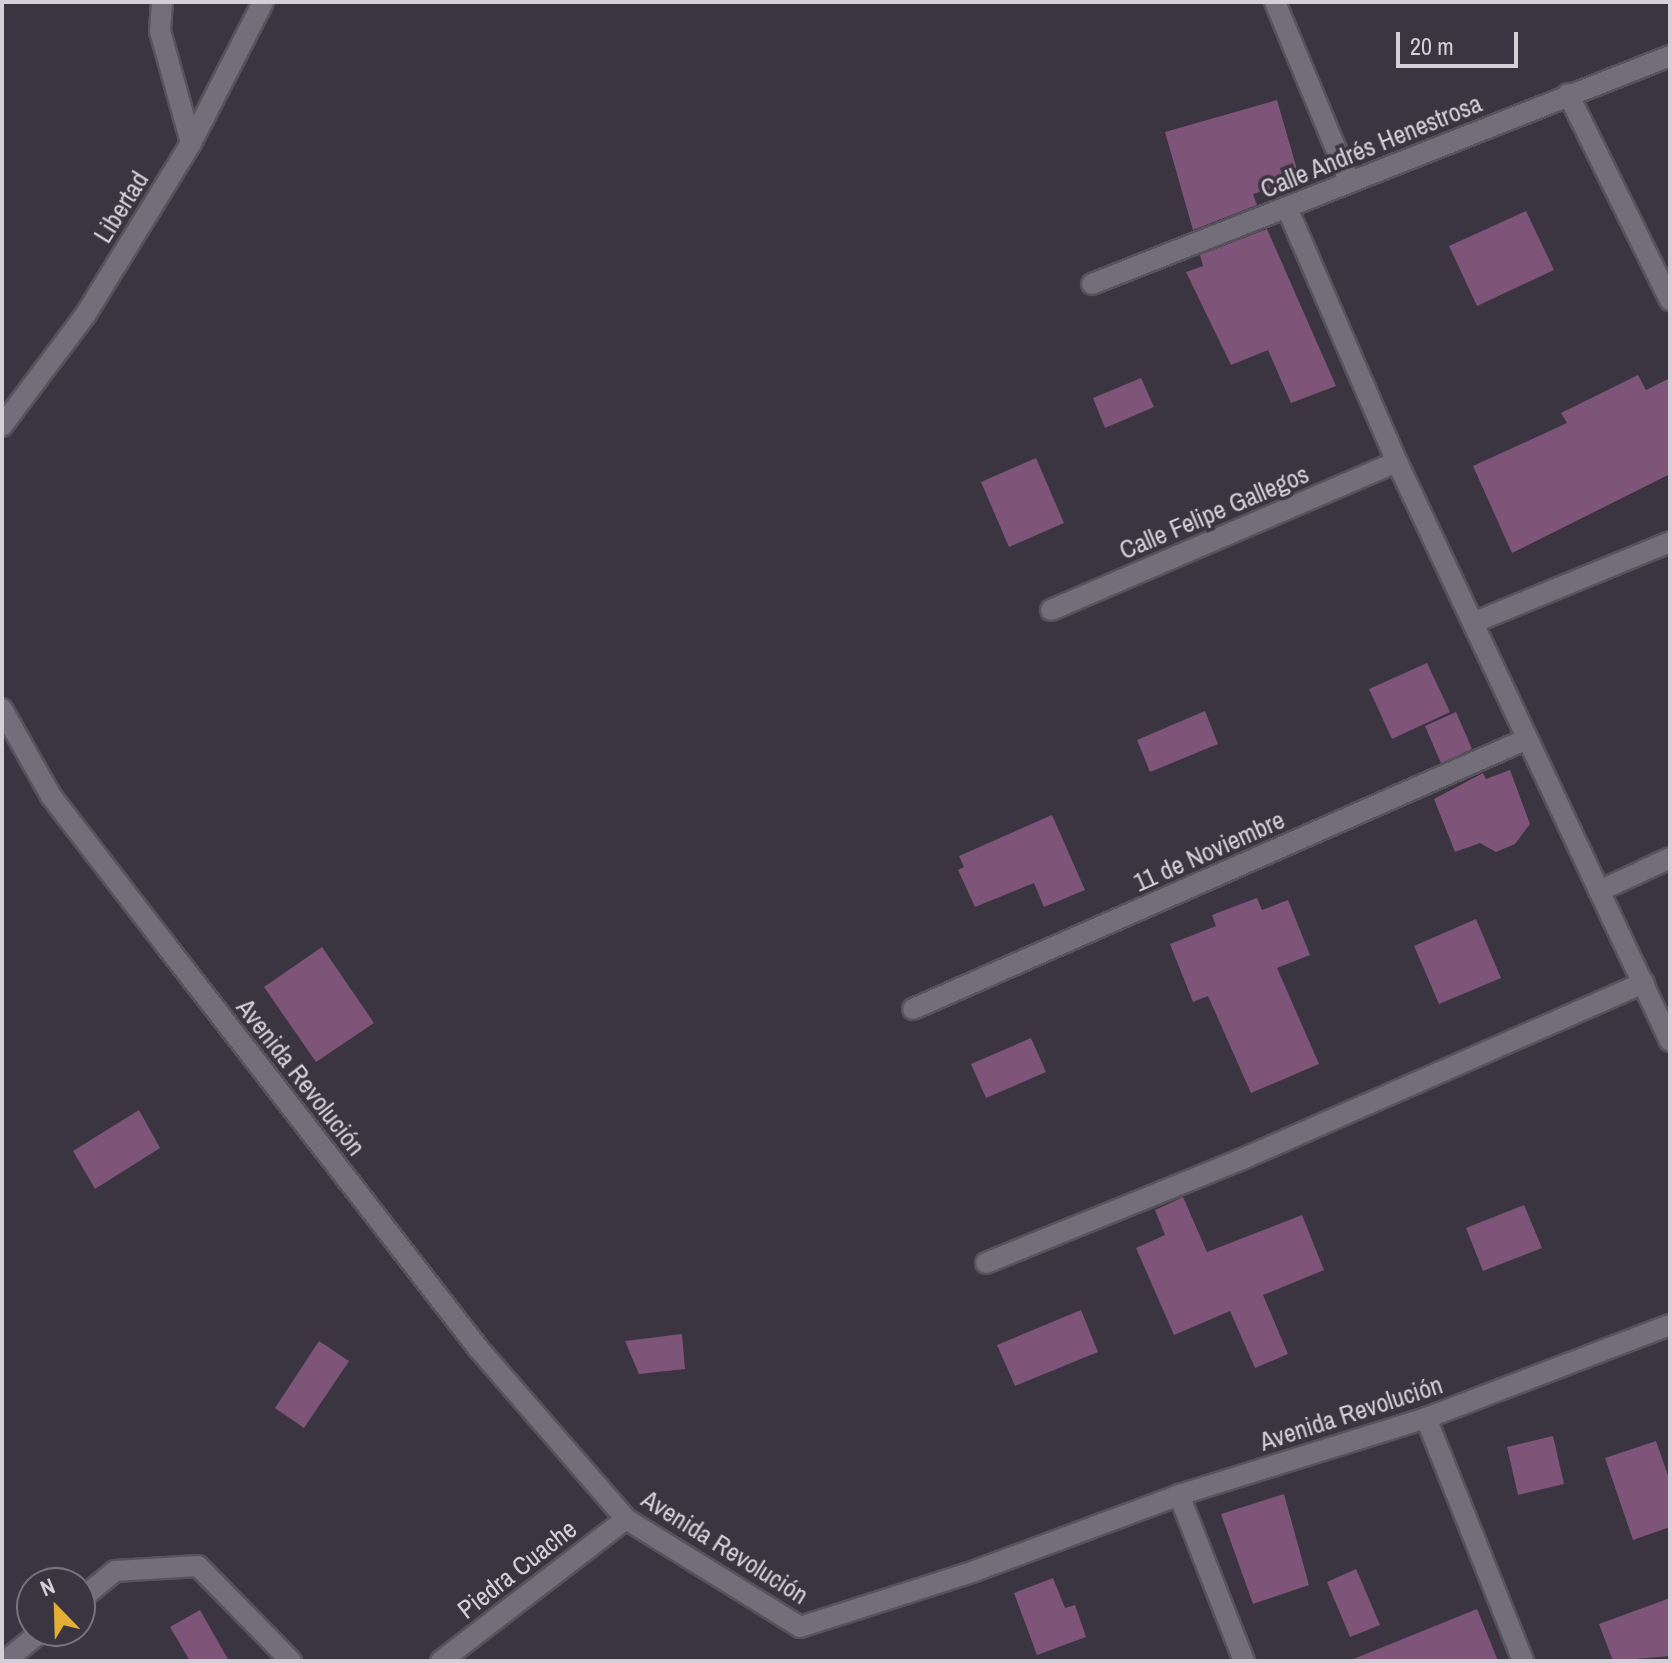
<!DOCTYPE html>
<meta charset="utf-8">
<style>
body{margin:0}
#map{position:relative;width:1672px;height:1663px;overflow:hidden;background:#3a3541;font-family:"Archivo Narrow",sans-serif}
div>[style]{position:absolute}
.building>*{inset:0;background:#7e5479}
.roads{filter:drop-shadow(2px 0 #56535c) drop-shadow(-2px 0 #56535c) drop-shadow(0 2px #56535c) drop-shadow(0 -2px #56535c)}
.minor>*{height:20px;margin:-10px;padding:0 10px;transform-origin:10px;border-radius:10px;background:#726e7a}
span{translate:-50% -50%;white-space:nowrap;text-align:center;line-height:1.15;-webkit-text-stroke:7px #3a3541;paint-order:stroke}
.street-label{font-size:26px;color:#d3d0d8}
.frame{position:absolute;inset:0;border:4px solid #d3d0d8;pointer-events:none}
.north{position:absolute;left:16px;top:1567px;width:80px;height:80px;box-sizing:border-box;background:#3a3541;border:2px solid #77737d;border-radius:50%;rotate:337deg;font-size:22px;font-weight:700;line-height:32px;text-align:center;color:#d3d0d8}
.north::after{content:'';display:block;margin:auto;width:28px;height:36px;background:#e2ae34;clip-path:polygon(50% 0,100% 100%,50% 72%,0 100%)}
.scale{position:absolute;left:1396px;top:32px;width:122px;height:36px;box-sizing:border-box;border:4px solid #d3d0d8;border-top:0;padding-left:10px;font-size:24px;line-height:28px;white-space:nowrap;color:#d3d0d8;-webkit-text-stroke:6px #3a3541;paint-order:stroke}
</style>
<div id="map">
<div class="building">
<div style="clip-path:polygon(1277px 100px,1300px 180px,1253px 194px,1257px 205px,1193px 230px,1165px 132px)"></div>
<div style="clip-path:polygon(1526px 211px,1554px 270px,1477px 306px,1449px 246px)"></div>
<div style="clip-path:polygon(1267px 229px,1336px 386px,1291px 403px,1268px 350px,1231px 365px,1186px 272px,1203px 266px,1200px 255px)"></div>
<div style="clip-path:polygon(1638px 375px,1646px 390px,1670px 378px,1670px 474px,1512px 553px,1473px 466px,1567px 423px,1561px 413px)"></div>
<div style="clip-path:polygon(1141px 378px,1154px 407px,1105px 428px,1093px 398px)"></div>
<div style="clip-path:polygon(1036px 458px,1064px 523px,1009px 547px,981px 482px)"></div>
<div style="clip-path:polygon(1427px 663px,1450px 712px,1392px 739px,1369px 689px)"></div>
<div style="clip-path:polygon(1205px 711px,1218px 744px,1150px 772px,1137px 740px)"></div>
<div style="clip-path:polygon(1456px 712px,1472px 749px,1441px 763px,1425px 726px)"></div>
<div style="clip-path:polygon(1510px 770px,1530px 824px,1515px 844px,1496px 852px,1480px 843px,1455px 852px,1434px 799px,1483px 773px,1486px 779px)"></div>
<div style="clip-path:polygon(1052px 815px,1085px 890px,1044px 907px,1034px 883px,975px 907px,958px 870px,964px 867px,959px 856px)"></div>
<div style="clip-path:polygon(1257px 898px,1262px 910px,1288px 900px,1310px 955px,1277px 968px,1319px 1064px,1251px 1093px,1208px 996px,1193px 1002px,1170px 944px,1216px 926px,1212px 915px)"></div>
<div style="clip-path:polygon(1476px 919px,1501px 978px,1439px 1004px,1414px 946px)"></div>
<div style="clip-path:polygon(322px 947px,374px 1023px,316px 1062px,264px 987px)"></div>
<div style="clip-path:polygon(1031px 1038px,1046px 1072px,986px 1098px,971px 1064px)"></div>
<div style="clip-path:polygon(139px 1110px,160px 1148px,95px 1189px,73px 1151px)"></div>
<div style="clip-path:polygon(1183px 1197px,1207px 1252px,1302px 1215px,1324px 1270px,1263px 1295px,1288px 1354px,1255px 1368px,1230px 1311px,1174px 1335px,1136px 1248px,1165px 1235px,1155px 1210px)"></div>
<div style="clip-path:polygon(1524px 1205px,1542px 1248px,1483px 1271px,1466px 1228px)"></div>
<div style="clip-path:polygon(1081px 1310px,1098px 1352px,1015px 1386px,997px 1345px)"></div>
<div style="clip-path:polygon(682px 1334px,685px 1369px,639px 1374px,625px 1341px)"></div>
<div style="clip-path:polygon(319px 1341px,349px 1361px,304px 1428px,275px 1408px)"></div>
<div style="clip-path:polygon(1553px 1436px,1564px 1484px,1518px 1495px,1507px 1447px)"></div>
<div style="clip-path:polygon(1656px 1441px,1670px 1481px,1670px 1527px,1633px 1540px,1605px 1458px)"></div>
<div style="clip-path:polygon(1284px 1494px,1309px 1585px,1253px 1604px,1221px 1514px)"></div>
<div style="clip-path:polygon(1356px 1569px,1380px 1625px,1350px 1637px,1327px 1582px)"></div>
<div style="clip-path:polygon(1053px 1578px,1065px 1608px,1075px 1605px,1086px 1637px,1037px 1655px,1014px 1593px)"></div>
<div style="clip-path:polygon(1670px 1598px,1670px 1656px,1613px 1661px,1599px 1624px)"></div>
<div style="clip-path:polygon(1477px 1609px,1498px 1661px,1351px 1661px,1351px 1660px)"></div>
<div style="clip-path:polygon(200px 1610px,229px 1661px,190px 1661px,170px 1627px)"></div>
</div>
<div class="roads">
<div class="minor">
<div style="left:162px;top:2px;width:29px;rotate:94deg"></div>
<div style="left:160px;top:31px;width:116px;rotate:74.5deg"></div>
<div style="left:1275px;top:2px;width:194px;rotate:67.5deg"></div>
<div style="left:1568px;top:94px;width:230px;rotate:63.7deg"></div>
<div style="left:1287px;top:208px;width:277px;rotate:66.6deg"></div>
<div style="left:1397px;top:462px;width:640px;rotate:64.76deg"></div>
<div style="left:1092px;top:284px;width:621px;rotate:-21.53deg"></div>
<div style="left:2px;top:426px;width:140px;rotate:-53.1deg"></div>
<div style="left:86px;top:314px;width:201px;rotate:-58.4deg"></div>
<div style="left:191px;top:143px;width:158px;rotate:-62.9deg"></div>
<div style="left:1051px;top:610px;width:376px;rotate:-23.2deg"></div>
<div style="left:1475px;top:622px;width:211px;rotate:-22.3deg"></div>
<div style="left:2px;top:709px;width:100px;rotate:60.6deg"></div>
<div style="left:51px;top:796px;width:187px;rotate:52.4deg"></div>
<div style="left:165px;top:944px;width:511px;rotate:52.23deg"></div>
<div style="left:478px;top:1348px;width:226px;rotate:49.1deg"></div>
<div style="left:626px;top:1519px;width:205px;rotate:31.8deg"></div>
<div style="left:800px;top:1627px;width:184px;rotate:-17.7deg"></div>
<div style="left:975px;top:1571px;width:218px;rotate:-20.4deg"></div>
<div style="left:1179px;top:1495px;width:259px;rotate:-17.3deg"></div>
<div style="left:1426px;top:1418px;width:261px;rotate:-20.9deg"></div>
<div style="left:1599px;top:891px;width:78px;rotate:-24.9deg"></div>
<div style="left:913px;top:1009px;width:671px;rotate:-23.74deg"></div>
<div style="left:986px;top:1263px;width:274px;rotate:-22.1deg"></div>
<div style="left:1240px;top:1160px;width:441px;rotate:-23.7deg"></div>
<div style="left:1426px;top:1418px;width:262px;rotate:68.2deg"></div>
<div style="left:1179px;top:1495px;width:178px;rotate:68.6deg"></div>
<div style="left:80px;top:1600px;width:45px;rotate:-39.6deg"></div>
<div style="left:115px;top:1571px;width:83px;rotate:-3.4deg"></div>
<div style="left:198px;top:1566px;width:133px;rotate:45.6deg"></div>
<div style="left:5px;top:1661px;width:48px;rotate:-39deg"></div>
<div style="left:441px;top:1661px;width:233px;rotate:-37.5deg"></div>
</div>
</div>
<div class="street-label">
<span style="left:1371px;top:146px;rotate:-22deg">Calle Andrés Henestrosa</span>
<span style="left:121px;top:207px;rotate:-58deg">Libertad</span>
<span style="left:1214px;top:512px;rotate:-23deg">Calle Felipe Gallegos</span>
<span style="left:1209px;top:851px;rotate:-24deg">11 de Noviembre</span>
<span style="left:301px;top:1077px;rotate:52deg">Avenida Revolución</span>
<span style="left:1351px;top:1413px;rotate:-18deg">Avenida Revolución</span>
<span style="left:725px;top:1547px;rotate:32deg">Avenida Revolución</span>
<span style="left:517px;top:1569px;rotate:-38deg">Piedra Cuache</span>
</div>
<div class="frame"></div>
<div class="north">N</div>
<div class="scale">20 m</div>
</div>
